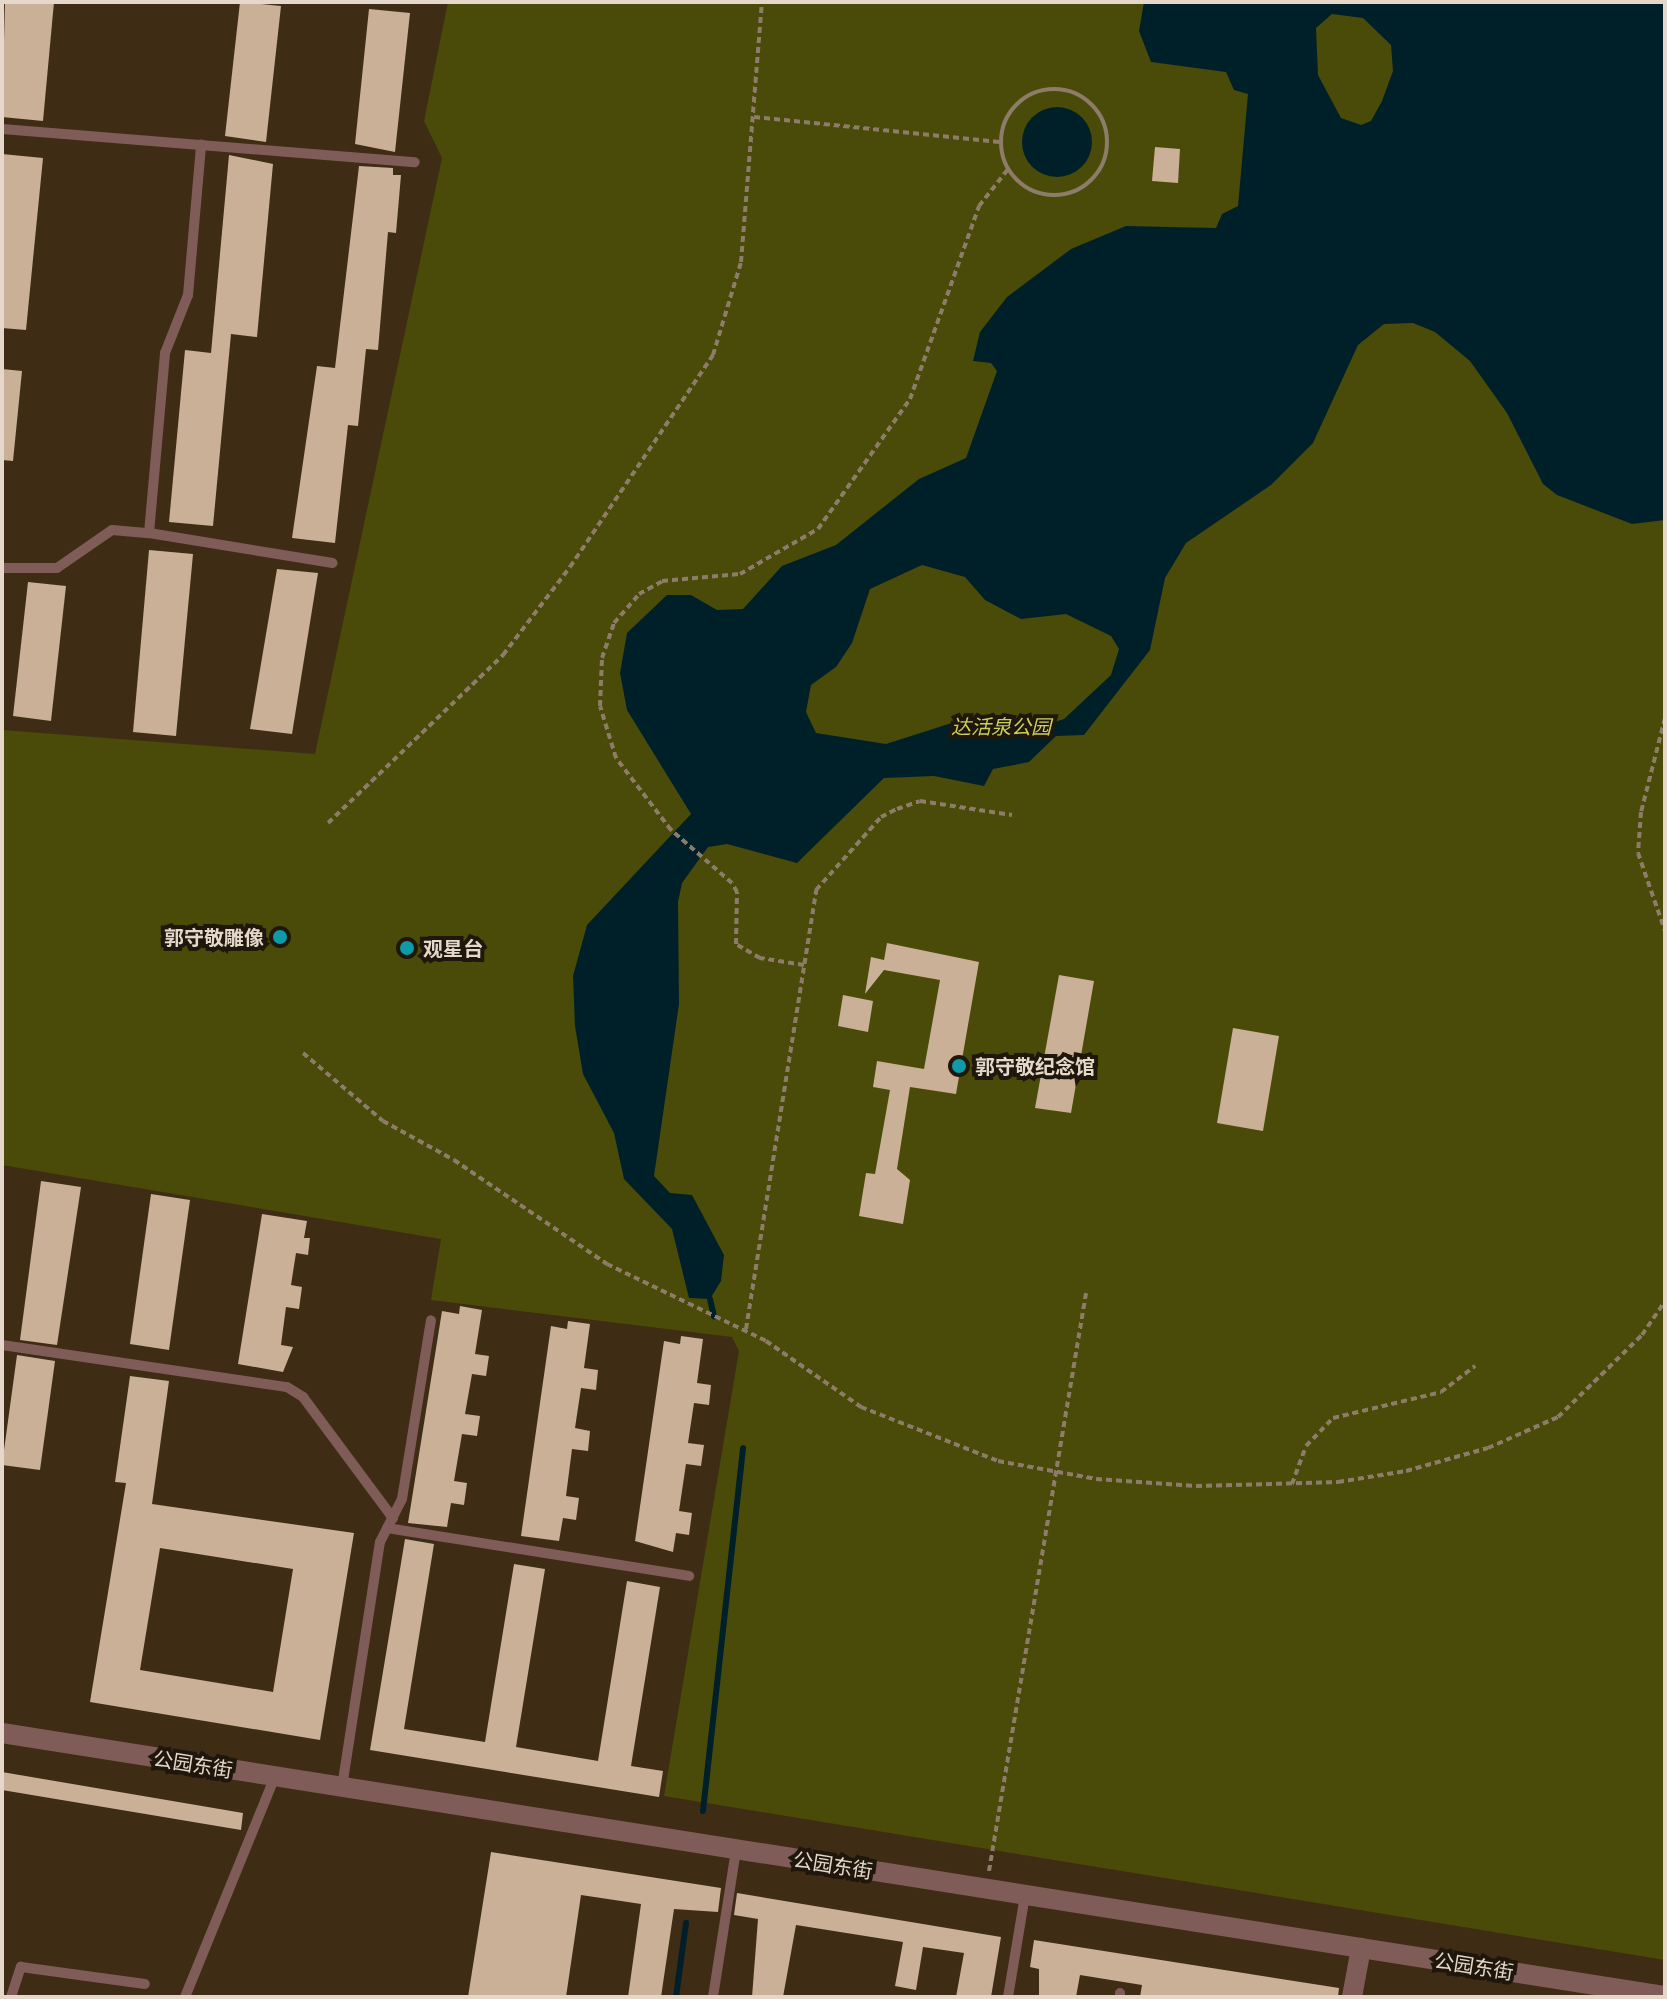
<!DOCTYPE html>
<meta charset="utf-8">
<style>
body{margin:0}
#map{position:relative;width:1667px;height:1999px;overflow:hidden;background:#3f2c15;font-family:Lora,"Noto Sans SC",serif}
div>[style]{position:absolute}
.green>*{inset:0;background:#4a4b08}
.water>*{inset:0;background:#002029}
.round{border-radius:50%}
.stream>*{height:6px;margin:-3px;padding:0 3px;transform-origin:3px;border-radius:3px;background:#002029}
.building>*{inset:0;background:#c9b096}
.path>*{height:4px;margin-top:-2px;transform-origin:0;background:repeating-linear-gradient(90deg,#8d7c6a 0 6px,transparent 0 10px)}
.path>.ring{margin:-2px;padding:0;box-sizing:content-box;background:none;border:4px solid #8d7c6a;border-radius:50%}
.service>*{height:10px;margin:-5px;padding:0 5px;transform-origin:5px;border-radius:5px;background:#805c58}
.tertiary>*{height:20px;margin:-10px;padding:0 10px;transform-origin:10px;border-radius:10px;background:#805c58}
.dots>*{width:22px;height:22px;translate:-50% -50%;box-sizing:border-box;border:4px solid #1f160c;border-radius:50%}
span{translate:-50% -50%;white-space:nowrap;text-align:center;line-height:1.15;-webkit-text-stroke:8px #1f160c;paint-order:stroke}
.park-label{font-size:20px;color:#cccf5b;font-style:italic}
.poi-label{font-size:20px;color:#e5d8ca;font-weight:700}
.right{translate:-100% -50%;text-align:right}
.left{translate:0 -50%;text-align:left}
.street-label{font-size:20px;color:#e5d8ca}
.frame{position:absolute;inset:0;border:4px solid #e5d8ca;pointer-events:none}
</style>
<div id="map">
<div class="green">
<div style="clip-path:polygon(448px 2px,1665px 2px,1665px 1960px,664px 1796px,739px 1351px,732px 1337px,431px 1300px,441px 1239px,2px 1165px,2px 730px,315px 754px,442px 158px,424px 121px)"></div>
</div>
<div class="water">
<div style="clip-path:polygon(evenodd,1144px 2px,1665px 2px,1665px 520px,1632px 524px,1557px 495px,1543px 484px,1507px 413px,1470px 361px,1435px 332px,1413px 323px,1384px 324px,1358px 345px,1313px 443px,1271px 485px,1186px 543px,1165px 578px,1150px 650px,1084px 735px,1056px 736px,1029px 762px,993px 769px,984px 786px,934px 776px,884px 778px,797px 863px,727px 844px,708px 847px,682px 883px,678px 902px,679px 1004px,654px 1176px,670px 1193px,692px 1195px,724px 1255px,721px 1281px,710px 1299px,689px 1298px,672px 1229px,624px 1179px,614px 1133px,583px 1074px,575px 1026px,573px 976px,587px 925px,691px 814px,627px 710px,620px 673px,627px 633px,667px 595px,691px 595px,717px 610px,743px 609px,782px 566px,836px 545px,919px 479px,966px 458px,997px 371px,991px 363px,973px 361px,980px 332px,1007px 297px,1071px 249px,1126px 226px,1216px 228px,1222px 214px,1238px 206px,1248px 94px,1234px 90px,1226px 72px,1151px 62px,1139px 31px,1144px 2px,1332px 14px,1363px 18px,1391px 45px,1393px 71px,1382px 101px,1371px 121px,1361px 125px,1341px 118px,1318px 75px,1316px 28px,1332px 14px,1144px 2px,922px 565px,965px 577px,985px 600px,1021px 619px,1066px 614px,1111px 636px,1119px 649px,1111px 675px,1064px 719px,1021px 733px,995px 732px,961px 720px,886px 744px,816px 733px,806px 712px,811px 685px,836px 667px,852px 643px,870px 589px,922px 565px)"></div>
<div class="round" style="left:1022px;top:107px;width:70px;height:70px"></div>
</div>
<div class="stream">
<div style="left:710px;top:1299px;width:18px;rotate:77deg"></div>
<div style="left:703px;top:1811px;width:365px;rotate:-83.7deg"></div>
<div style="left:676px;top:1997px;width:75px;rotate:-82.3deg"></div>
</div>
<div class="building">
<div style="clip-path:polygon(5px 2px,54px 2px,43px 121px,2px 117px)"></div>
<div style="clip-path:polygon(240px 2px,281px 6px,266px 142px,225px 136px)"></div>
<div style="clip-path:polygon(369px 9px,410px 13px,395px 152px,355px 144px)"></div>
<div style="clip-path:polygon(1155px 147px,1180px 149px,1178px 183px,1152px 181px)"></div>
<div style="clip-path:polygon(2px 154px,43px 158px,26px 330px,2px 328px)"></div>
<div style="clip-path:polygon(229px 155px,273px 164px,257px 337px,231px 334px,213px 526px,169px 522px,185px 350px,211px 353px)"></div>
<div style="clip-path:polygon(359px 166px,393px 168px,393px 175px,401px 175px,396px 233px,388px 232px,378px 350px,366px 349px,358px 426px,348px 425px,335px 543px,292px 538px,317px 366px,335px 368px)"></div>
<div style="clip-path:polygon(2px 369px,22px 371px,13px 461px,2px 460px)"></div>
<div style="clip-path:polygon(149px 550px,193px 554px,176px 736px,133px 732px)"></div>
<div style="clip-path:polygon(277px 569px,318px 573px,292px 734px,250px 729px)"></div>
<div style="clip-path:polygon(28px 582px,66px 586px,51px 721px,13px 716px)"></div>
<div style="clip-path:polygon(887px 943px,979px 962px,956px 1094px,910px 1087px,897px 1169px,910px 1180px,903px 1224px,859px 1216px,866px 1173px,875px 1174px,890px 1090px,873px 1087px,877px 1061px,924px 1069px,940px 980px,884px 970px,865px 994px,871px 957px,884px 960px)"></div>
<div style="clip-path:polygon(1059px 975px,1094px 981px,1071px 1113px,1035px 1108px)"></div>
<div style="clip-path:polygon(843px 995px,873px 1001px,868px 1032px,838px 1026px)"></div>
<div style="clip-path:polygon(1233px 1028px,1279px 1036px,1263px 1131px,1217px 1123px)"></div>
<div style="clip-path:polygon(41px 1181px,81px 1187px,57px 1345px,20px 1340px)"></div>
<div style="clip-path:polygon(151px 1194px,190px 1200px,169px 1350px,130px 1344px)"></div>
<div style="clip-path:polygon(262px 1214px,307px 1221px,304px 1238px,310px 1238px,308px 1255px,296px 1253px,291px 1285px,302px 1287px,299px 1309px,286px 1307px,281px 1345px,293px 1347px,283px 1372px,238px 1364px)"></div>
<div style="clip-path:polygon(460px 1306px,482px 1310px,475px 1354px,489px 1356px,486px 1376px,472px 1374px,465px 1414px,480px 1416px,477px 1436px,462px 1434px,454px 1481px,467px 1483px,464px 1505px,451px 1503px,447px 1527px,408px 1523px,442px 1311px,459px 1314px)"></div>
<div style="clip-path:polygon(568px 1321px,590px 1324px,584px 1368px,598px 1370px,596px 1390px,581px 1388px,575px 1428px,590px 1431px,588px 1451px,572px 1449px,566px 1496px,579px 1498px,576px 1520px,563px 1518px,559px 1541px,521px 1536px,551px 1326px,567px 1329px)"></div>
<div style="clip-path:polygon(681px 1336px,703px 1339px,697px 1383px,711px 1385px,709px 1405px,694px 1403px,688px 1443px,704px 1445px,701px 1466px,686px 1464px,679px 1511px,692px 1513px,689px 1535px,676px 1533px,673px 1552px,635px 1541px,664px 1341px,680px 1344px)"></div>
<div style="clip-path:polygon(17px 1355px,55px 1361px,40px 1470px,2px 1465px)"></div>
<div style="clip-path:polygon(evenodd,130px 1376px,169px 1381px,152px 1504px,354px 1533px,320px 1740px,90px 1702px,126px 1483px,115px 1482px,130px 1376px,160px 1548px,293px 1569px,273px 1692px,140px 1670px,160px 1548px)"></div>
<div style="clip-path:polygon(405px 1539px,434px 1544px,404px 1729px,485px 1742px,514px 1564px,545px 1569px,516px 1747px,598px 1761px,627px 1581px,660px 1587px,631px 1766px,663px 1771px,659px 1797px,370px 1750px)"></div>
<div style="clip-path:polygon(2px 1772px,243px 1813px,241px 1830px,2px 1790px)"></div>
<div style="clip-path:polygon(491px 1852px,721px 1888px,718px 1912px,674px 1909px,661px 1997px,628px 1997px,641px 1904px,581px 1895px,566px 1997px,468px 1997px)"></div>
<div style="clip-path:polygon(737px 1893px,1001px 1937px,991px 1997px,956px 1997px,964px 1953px,923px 1947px,916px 1990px,895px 1986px,903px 1942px,796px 1925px,783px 1997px,752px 1997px,758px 1919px,734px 1915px)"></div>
<div style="clip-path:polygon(1034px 1940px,1339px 1988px,1338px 1997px,1140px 1997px,1142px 1985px,1080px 1975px,1076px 1997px,1039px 1997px,1039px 1969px,1030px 1967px)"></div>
</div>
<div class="path">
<div class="ring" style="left:1001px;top:89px;width:102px;height:102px"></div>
<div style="left:754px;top:117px;width:249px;rotate:5.8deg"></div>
<div style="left:1665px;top:718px;width:97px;rotate:104.3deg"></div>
<div style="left:1641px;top:812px;width:41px;rotate:94.2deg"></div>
<div style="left:1638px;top:853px;width:83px;rotate:70.9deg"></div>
<div style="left:328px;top:823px;width:243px;rotate:-43.8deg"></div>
<div style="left:503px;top:655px;width:111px;rotate:-52.7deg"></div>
<div style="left:570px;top:567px;width:256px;rotate:-56deg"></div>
<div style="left:713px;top:355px;width:97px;rotate:-73.2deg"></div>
<div style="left:741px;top:262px;width:261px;rotate:-85.4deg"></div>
<div style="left:804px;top:965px;width:45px;rotate:-171deg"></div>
<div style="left:760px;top:958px;width:28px;rotate:-150deg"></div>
<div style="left:736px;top:944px;width:52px;rotate:-88.9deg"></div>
<div style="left:737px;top:892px;width:10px;rotate:-119deg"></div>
<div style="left:732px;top:883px;width:81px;rotate:-139deg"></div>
<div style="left:671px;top:830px;width:91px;rotate:-127.4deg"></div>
<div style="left:616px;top:758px;width:54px;rotate:-107.1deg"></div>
<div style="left:600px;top:706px;width:48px;rotate:-87.6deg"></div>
<div style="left:602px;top:658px;width:37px;rotate:-71deg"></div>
<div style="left:614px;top:623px;width:38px;rotate:-49deg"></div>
<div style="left:639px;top:594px;width:26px;rotate:-29deg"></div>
<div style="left:662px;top:581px;width:78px;rotate:-5.1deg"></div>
<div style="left:740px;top:574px;width:90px;rotate:-30deg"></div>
<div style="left:818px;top:529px;width:159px;rotate:-54.7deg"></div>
<div style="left:910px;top:399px;width:205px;rotate:-70.3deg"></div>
<div style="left:979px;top:206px;width:48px;rotate:-51.7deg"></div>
<div style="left:303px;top:1053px;width:105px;rotate:40.4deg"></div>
<div style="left:383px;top:1121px;width:81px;rotate:28.8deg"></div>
<div style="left:454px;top:1160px;width:185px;rotate:34.2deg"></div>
<div style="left:607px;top:1264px;width:177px;rotate:25.8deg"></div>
<div style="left:766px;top:1341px;width:116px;rotate:34.8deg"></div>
<div style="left:861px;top:1407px;width:147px;rotate:21.5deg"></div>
<div style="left:998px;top:1461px;width:100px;rotate:10.4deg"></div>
<div style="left:1096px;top:1479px;width:100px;rotate:4deg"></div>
<div style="left:1196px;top:1486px;width:142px;rotate:-1.6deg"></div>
<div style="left:1338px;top:1482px;width:69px;rotate:-9.2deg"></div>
<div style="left:1406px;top:1471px;width:85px;rotate:-15.7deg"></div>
<div style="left:1488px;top:1448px;width:77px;rotate:-23.9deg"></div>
<div style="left:1558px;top:1417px;width:117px;rotate:-44.3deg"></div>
<div style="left:1642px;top:1335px;width:41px;rotate:-55.9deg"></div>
<div style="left:746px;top:1329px;width:445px;rotate:-80.9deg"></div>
<div style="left:816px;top:890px;width:98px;rotate:-48.3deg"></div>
<div style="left:881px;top:817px;width:18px;rotate:-27deg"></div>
<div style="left:897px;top:809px;width:24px;rotate:-19deg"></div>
<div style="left:920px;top:801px;width:93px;rotate:8.7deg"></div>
<div style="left:1292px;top:1484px;width:40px;rotate:-69.8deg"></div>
<div style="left:1306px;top:1446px;width:39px;rotate:-46deg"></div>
<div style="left:1333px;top:1418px;width:111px;rotate:-13.5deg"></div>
<div style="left:1441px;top:1392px;width:43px;rotate:-37.4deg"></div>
<div style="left:989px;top:1871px;width:586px;rotate:-80.47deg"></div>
</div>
<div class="service">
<div style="left:2px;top:129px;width:414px;rotate:4.6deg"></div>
<div style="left:149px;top:533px;width:186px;rotate:9.3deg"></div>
<div style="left:2px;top:568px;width:55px"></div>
<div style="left:57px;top:568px;width:67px;rotate:-34.6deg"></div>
<div style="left:112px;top:530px;width:37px;rotate:5deg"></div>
<div style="left:149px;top:533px;width:181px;rotate:-84.9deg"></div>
<div style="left:165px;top:353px;width:62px;rotate:-68.4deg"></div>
<div style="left:188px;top:295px;width:151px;rotate:-85deg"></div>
<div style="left:2px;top:1345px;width:288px;rotate:8.4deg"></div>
<div style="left:287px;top:1387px;width:19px;rotate:32deg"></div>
<div style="left:303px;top:1397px;width:151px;rotate:53.4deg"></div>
<div style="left:387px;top:1528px;width:306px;rotate:9deg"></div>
<div style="left:342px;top:1787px;width:248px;rotate:-81.2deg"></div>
<div style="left:380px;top:1542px;width:48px;rotate:-62.9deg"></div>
<div style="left:402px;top:1499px;width:181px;rotate:-80.8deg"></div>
<div style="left:11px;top:1997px;width:32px;rotate:-72deg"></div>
<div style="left:21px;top:1967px;width:125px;rotate:7.8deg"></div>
<div style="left:185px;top:1997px;width:239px;rotate:-67.8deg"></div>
<div style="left:713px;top:1997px;width:149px;rotate:-81.1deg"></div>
<div style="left:1008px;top:1997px;width:103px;rotate:-80.5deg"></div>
<div style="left:1120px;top:1997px;width:4px;rotate:-90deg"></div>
</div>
<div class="tertiary">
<div style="left:2px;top:1733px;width:1684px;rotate:8.99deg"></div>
<div style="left:1352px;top:1997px;width:50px;rotate:-79.6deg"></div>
</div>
<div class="dots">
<div style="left:280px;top:937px;background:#0f9aa8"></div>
<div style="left:407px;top:948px;background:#0f9aa8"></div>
<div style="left:959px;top:1066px;background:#0f9aa8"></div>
</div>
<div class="park-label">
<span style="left:1001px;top:726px">达活泉公园</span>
</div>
<div class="poi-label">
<span class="right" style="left:264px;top:937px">郭守敬雕像</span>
<span class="left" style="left:423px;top:948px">观星台</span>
<span class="left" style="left:975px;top:1066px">郭守敬纪念馆</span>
</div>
<div class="street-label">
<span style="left:193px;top:1764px;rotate:9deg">公园东街</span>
<span style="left:833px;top:1865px;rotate:9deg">公园东街</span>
<span style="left:1474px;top:1966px;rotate:9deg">公园东街</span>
</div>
<div class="frame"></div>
</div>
